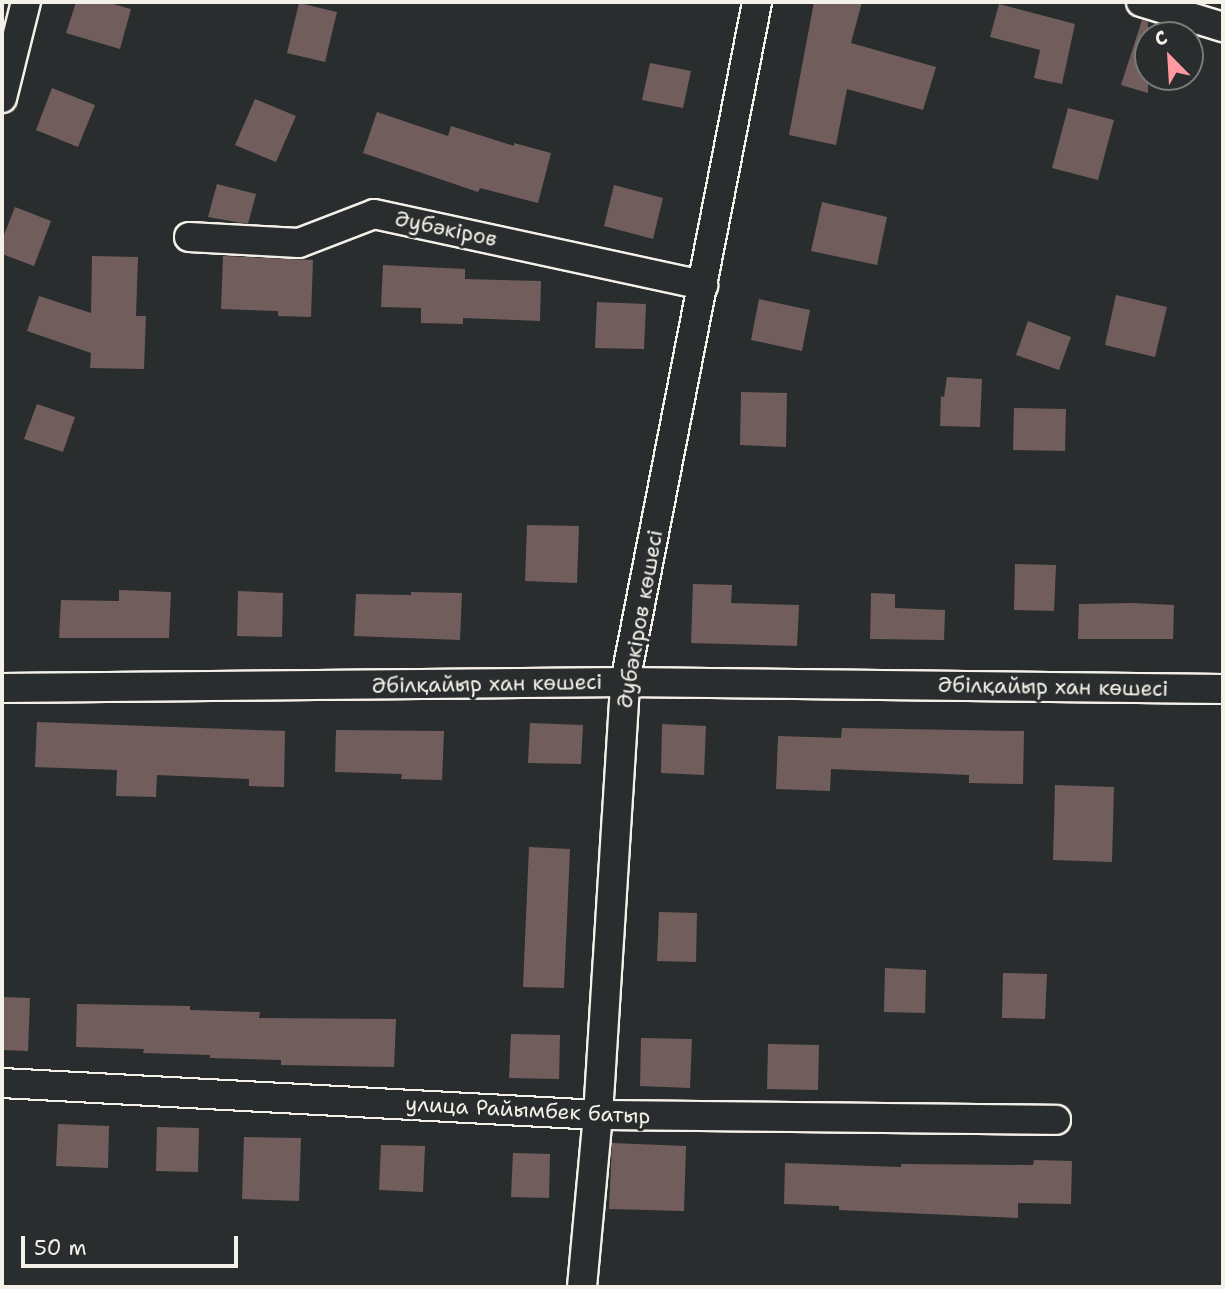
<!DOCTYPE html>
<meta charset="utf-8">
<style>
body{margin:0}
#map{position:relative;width:1225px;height:1289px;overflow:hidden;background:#2a2d2e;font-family:"Shantell Sans",sans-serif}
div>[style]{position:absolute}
.building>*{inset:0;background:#715e5c}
.roads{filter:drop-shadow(2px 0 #f4f1e8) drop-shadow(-2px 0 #f4f1e8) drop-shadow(0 2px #f4f1e8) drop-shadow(0 -2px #f4f1e8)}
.minor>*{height:28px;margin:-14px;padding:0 14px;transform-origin:14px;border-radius:14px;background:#2a2d2e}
span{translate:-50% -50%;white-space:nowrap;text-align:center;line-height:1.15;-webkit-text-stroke:6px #2a2d2e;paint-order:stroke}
.street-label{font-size:21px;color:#f4f1e8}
.frame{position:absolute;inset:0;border:4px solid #f4f1e8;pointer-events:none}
.north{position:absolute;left:1134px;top:21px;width:70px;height:70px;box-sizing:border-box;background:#2a2d2e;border:2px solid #7b7b78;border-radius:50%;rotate:336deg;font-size:19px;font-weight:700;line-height:28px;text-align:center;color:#f4f1e8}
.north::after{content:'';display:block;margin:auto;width:24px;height:32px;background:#ff9aa2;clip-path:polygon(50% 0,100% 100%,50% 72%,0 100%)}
.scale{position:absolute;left:21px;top:1236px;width:217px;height:32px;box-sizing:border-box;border:4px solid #f4f1e8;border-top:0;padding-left:9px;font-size:21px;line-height:24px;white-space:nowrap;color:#f4f1e8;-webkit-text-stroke:5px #2a2d2e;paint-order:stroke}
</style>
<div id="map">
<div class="building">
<div style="clip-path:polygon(76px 2px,106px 2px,131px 9px,120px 49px,66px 33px)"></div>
<div style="clip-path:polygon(814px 2px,862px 2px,851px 43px,936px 67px,923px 110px,847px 89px,836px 145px,789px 135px)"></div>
<div style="clip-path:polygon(299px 3px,337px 12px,325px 62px,287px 53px)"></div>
<div style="clip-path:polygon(999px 4px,1075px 24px,1062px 84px,1034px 78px,1040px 50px,990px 37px)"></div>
<div style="clip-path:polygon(1142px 20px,1148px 22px,1148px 93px,1121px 85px)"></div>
<div style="clip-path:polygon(650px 63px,691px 71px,683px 108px,642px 100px)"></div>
<div style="clip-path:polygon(52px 88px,95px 105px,78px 147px,36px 130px)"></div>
<div style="clip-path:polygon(255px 99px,296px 116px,276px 162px,235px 145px)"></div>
<div style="clip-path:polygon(1068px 108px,1114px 120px,1098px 180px,1052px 168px)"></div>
<div style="clip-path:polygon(377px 112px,448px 136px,451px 126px,514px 146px,514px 143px,551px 153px,538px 203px,480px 188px,478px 192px,363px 153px)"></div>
<div style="clip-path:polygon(217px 184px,256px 194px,248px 224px,208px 217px)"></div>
<div style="clip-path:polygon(614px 185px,663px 198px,653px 239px,604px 226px)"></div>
<div style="clip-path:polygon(822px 202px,887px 217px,877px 265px,811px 251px)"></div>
<div style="clip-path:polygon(15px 207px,51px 221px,34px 266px,2px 254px,2px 240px)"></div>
<div style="clip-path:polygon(92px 256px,138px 257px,136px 316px,146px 316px,144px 369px,90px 368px,91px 353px,27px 331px,39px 296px,91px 313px)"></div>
<div style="clip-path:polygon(223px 256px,313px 260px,311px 317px,278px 316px,278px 311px,221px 309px)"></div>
<div style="clip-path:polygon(383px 265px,465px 269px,465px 279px,541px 281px,540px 321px,463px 318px,463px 324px,421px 323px,421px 308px,381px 307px)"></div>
<div style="clip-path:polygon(1116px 295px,1167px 307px,1155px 357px,1105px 345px)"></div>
<div style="clip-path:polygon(759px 299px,810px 310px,802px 351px,751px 340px)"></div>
<div style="clip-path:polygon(597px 302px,646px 304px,644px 349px,595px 348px)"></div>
<div style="clip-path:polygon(1028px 321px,1071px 337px,1059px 370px,1016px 355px)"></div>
<div style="clip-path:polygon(947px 377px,982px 379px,980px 427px,940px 426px,941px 396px,944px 397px)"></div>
<div style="clip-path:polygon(741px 392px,787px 393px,786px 447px,740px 445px)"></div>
<div style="clip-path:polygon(37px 404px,75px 417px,63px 452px,24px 439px)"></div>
<div style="clip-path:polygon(1014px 408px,1066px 409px,1065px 451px,1013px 450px)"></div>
<div style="clip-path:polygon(527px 525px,579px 526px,577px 583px,525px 581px)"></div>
<div style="clip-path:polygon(1015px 564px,1056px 565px,1054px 611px,1014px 610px)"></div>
<div style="clip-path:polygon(693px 584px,732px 585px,731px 603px,799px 605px,797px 646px,691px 643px)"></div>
<div style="clip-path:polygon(119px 590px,171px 592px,169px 638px,59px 638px,61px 600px,119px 601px)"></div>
<div style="clip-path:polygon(238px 591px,283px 593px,282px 637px,237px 636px)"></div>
<div style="clip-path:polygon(411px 592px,462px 593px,460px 640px,354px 636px,356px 594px,411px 595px)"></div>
<div style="clip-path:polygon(871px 593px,895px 594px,895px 608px,945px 610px,944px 640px,870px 639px)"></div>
<div style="clip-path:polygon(1131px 603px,1174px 605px,1173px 639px,1078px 639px,1079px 604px)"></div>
<div style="clip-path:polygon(37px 722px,285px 731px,284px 787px,249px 786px,249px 779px,157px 775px,156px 797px,116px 796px,117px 770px,35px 767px)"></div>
<div style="clip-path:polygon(530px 723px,583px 725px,581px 764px,528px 763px)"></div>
<div style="clip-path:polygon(662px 724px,706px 726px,704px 775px,661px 773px)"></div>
<div style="clip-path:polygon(842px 728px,1024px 731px,1023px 784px,969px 783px,969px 775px,831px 769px,830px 791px,776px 789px,778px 736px,841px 738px)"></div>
<div style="clip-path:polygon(336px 730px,444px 731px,442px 780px,401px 779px,402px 774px,335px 772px)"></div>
<div style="clip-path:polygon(1055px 785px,1114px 787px,1112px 862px,1053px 860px)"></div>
<div style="clip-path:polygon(529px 847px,570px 849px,564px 988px,523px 987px)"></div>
<div style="clip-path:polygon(659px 912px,697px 913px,696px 962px,657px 961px)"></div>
<div style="clip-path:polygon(885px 968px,926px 970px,925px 1013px,884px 1012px)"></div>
<div style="clip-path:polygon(1003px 973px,1047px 974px,1045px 1019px,1002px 1018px)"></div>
<div style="clip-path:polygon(2px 997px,30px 998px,28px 1051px,2px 1050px)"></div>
<div style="clip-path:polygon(77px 1004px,190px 1006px,190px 1010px,260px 1012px,259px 1018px,396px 1019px,394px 1067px,281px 1065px,281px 1060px,210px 1058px,210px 1055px,143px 1053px,144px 1049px,76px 1047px)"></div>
<div style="clip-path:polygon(511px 1034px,560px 1035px,559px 1079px,509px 1078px)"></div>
<div style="clip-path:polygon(641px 1038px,692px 1039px,690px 1088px,640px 1086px)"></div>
<div style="clip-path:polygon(768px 1044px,819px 1045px,818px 1090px,767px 1089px)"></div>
<div style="clip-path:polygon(58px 1124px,109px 1126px,108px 1168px,56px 1166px)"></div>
<div style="clip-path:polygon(157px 1127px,199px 1128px,198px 1172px,156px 1171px)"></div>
<div style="clip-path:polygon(244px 1137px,301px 1138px,299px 1201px,242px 1199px)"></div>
<div style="clip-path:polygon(612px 1143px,686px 1146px,684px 1211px,609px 1209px)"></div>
<div style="clip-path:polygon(381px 1145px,425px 1146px,423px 1192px,379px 1190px)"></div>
<div style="clip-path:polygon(513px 1153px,550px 1154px,549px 1198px,511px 1197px)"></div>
<div style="clip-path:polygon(1034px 1160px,1072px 1161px,1071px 1204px,1018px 1203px,1018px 1218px,839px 1210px,839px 1206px,784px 1204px,785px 1163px,901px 1167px,901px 1164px,1033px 1165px)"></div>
</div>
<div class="roads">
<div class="minor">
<div style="left:1141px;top:2px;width:86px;rotate:17deg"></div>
<div style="left:2px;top:98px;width:99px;rotate:-76deg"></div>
<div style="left:189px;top:237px;width:110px;rotate:3.1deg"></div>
<div style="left:299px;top:243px;width:80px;rotate:-21.1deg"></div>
<div style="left:374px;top:214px;width:337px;rotate:12.2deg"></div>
<div style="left:2px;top:688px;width:623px;rotate:-0.55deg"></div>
<div style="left:625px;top:682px;width:598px;rotate:0.67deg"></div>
<div style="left:2px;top:1083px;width:597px;rotate:3.07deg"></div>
<div style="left:598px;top:1115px;width:458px;rotate:0.6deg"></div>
<div style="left:582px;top:1287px;width:173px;rotate:-84.7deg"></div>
<div style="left:598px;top:1115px;width:434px;rotate:-86.4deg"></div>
<div style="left:625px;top:682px;width:693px;rotate:-79.01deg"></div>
</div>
</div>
<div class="street-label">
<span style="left:446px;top:229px;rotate:12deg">Әубәкіров</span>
<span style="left:640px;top:619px;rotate:-80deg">Әубәкіров көшесі</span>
<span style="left:487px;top:684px;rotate:-1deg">Әбілқайыр хан көшесі</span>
<span style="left:1053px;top:687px;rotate:1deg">Әбілқайыр хан көшесі</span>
<span style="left:528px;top:1110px;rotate:3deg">улица Райымбек батыр</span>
</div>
<div class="frame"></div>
<div class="north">С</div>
<div class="scale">50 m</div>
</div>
